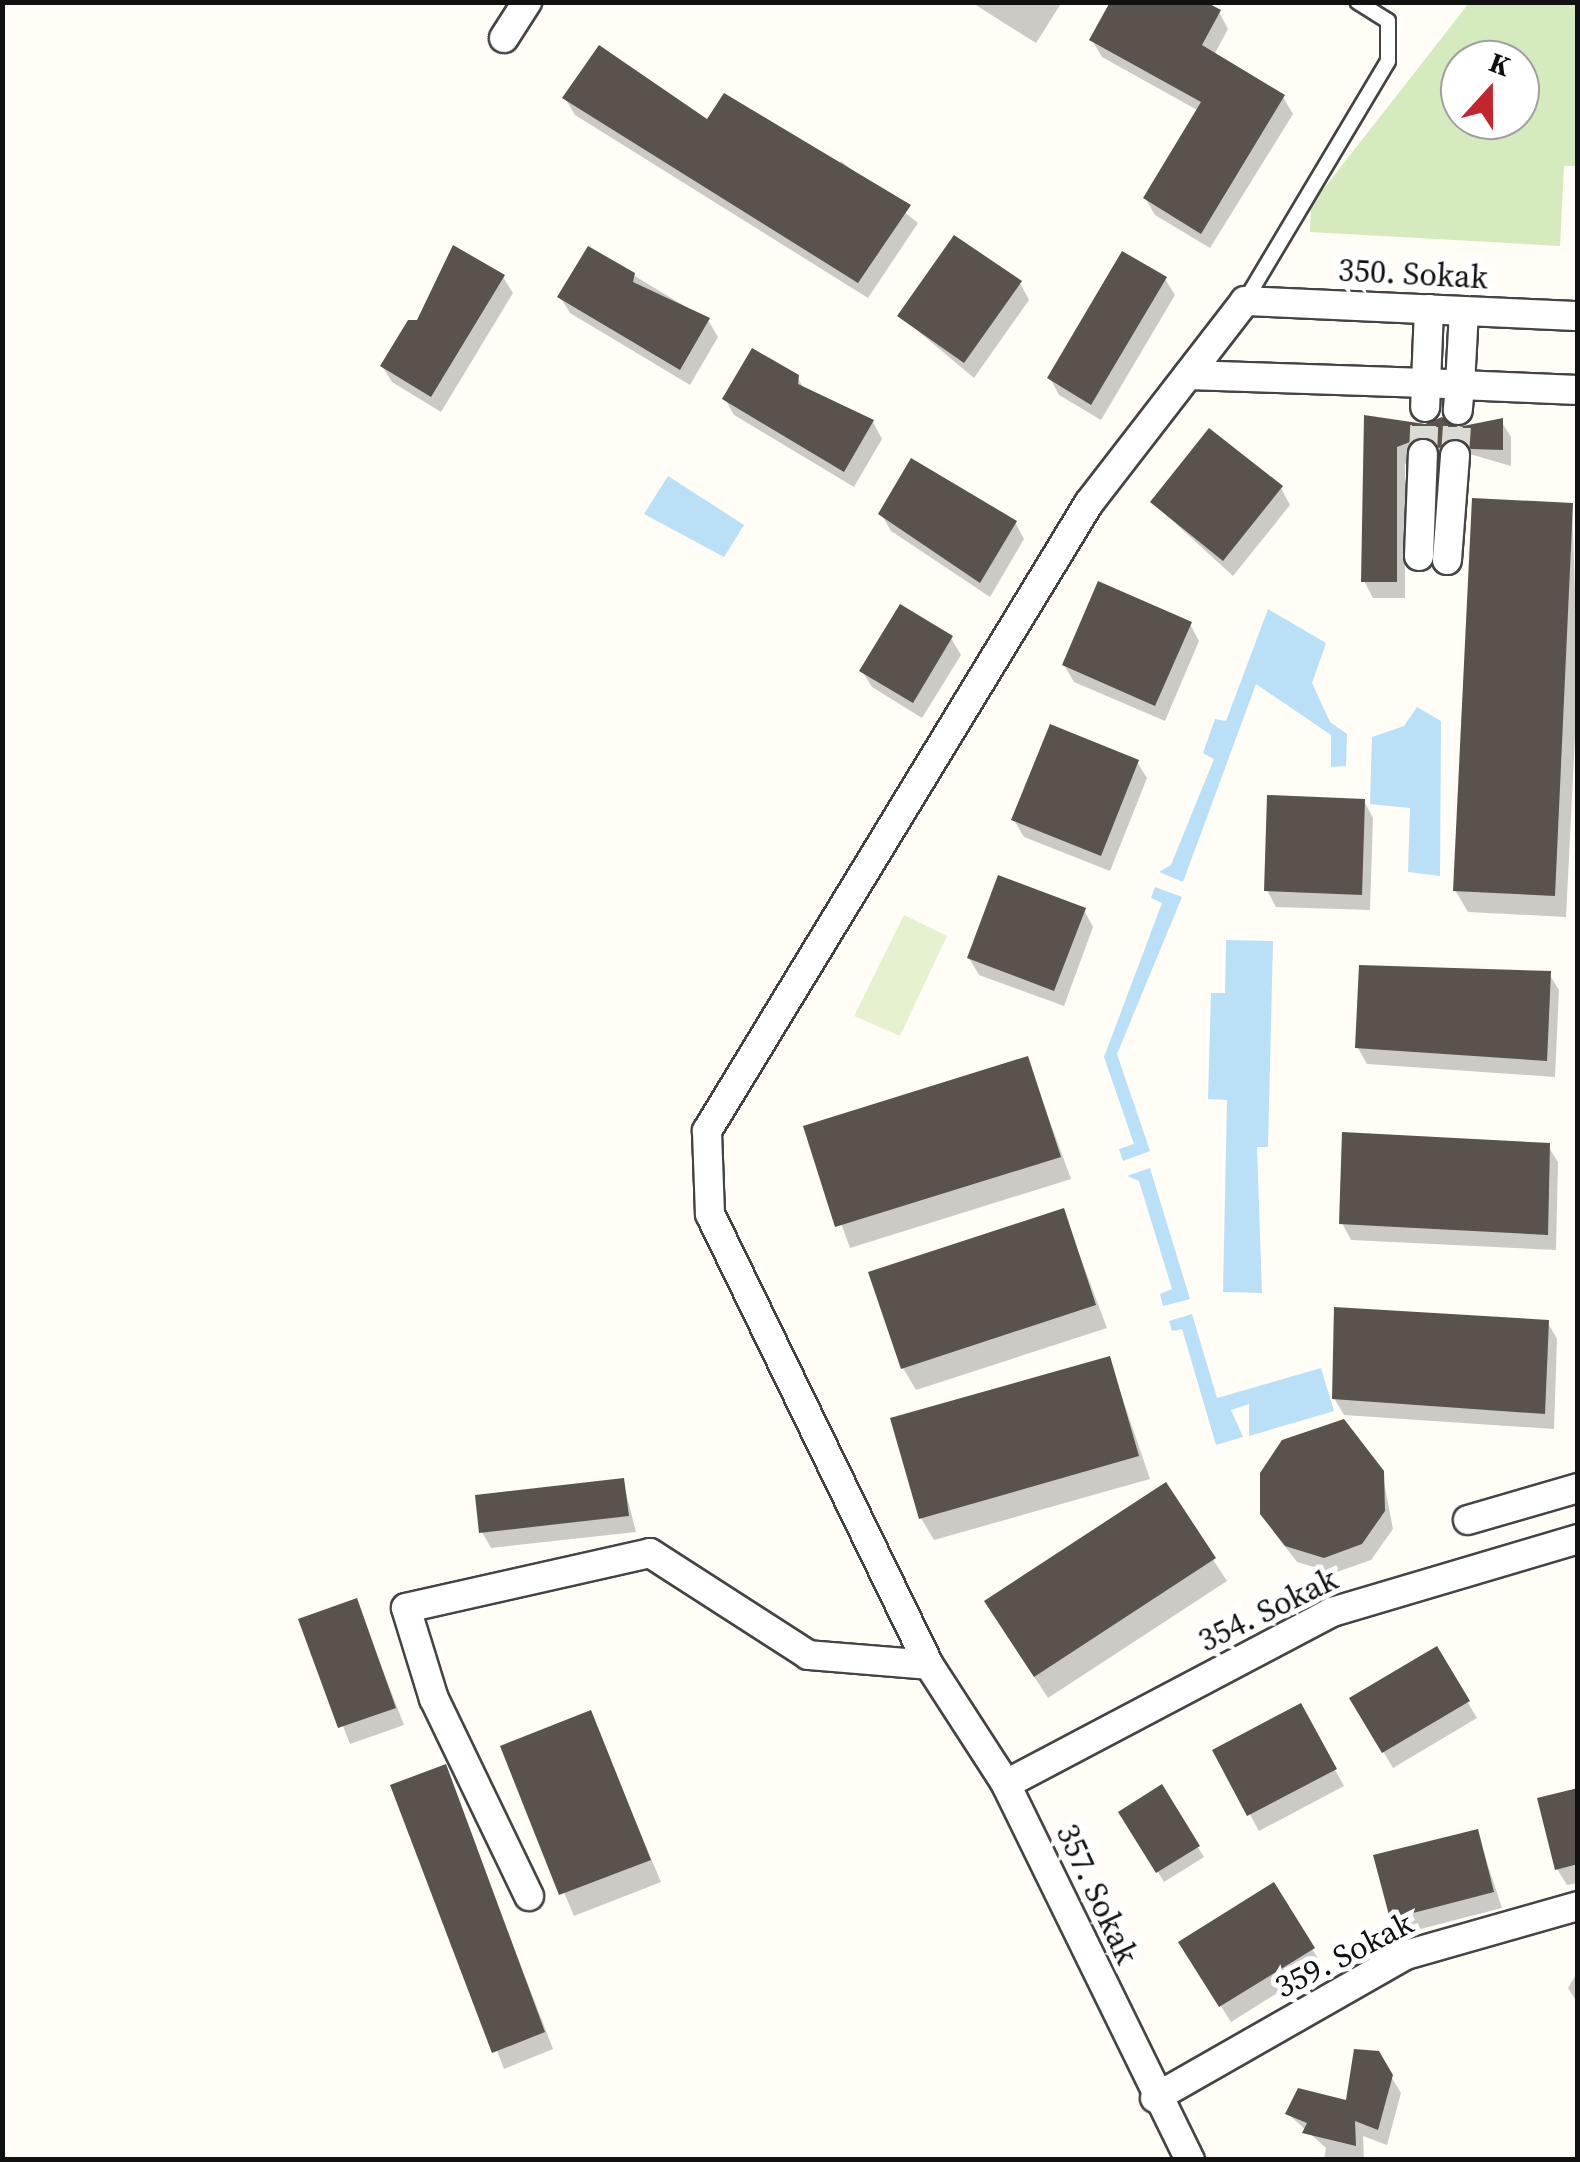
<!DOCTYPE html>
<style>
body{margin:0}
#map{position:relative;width:1580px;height:2162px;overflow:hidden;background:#fffdf5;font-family:"Source Serif 4",serif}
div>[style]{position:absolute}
.green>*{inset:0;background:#d5ebbd}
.pitch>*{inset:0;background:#e6f2cf}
.water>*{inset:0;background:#b9e0f7}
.shadow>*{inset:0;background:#0003}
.building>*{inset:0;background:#5a524d}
.minor-tunnel>*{height:28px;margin-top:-14px;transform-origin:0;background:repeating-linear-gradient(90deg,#dbdad3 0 28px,transparent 0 42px)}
.roads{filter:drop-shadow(2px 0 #444) drop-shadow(-2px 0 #444) drop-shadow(0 2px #444) drop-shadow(0 -2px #444)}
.service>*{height:14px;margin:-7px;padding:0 7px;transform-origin:7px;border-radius:7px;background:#fff}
.minor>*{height:28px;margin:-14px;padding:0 14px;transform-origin:14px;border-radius:14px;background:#fff}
span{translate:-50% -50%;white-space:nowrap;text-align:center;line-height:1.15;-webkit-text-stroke:10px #fff;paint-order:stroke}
.street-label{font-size:32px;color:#111}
.frame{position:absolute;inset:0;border:5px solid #111;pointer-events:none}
.north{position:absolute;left:1440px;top:40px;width:100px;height:100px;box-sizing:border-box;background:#fff;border:2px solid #a0a0a0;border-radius:50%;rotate:21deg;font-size:28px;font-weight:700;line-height:40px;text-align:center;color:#111}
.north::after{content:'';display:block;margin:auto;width:35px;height:45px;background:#c4262e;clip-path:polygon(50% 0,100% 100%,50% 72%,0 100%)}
</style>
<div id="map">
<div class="green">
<div style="clip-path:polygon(evenodd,1469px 3px,1577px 3px,1577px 166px,1564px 166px,1560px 246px,1310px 232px,1311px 205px,1469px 3px,1460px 60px,1520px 60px,1520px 120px,1460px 120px,1460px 60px)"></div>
</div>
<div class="pitch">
<div style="clip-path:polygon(904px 915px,947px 936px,900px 1036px,854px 1016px)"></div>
</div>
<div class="water">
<div style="clip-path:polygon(668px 476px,744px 525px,724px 557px,644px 514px)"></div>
<div style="clip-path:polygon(1268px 609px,1326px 643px,1312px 683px,1330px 722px,1347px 734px,1346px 766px,1331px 767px,1331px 735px,1256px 684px,1183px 882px,1159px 872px,1171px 865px,1214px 759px,1203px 753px,1215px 719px,1226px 721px)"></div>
<div style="clip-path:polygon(1417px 707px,1441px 721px,1440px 876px,1408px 872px,1410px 808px,1370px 804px,1372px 737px,1404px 726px)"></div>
<div style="clip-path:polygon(1155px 887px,1182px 897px,1117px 1054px,1150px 1151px,1123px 1161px,1119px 1149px,1134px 1144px,1104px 1057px,1162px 903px,1151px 898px)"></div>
<div style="clip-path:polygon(1226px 940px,1273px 941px,1268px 1147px,1257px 1147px,1262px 1293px,1223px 1292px,1227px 1100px,1208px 1099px,1211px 993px,1225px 993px)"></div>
<div style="clip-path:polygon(1150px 1168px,1190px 1299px,1163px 1306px,1160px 1294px,1172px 1289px,1139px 1181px,1127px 1176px)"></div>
<div style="clip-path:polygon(1192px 1314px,1217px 1398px,1321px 1368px,1334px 1411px,1249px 1436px,1249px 1404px,1231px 1410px,1243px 1437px,1216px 1445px,1182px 1329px,1172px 1331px,1169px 1321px)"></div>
</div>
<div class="shadow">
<div style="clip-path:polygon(971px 2px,1062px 2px,1036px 43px)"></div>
<div style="clip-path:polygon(1219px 12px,1228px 29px,1214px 55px,1283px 97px,1293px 114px,1210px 248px,1155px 215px,1145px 198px,1199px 111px,1102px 57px,1092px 40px)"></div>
<div style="clip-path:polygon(565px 98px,708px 123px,835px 169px,841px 161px,918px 223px,868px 298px,575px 115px)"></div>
<div style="clip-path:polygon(633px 275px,708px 320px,718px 337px,690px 385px,570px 313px,560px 297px)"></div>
<div style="clip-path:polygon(503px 277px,513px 293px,441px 412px,392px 382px,382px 366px,418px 323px)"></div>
<div style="clip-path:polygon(1165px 279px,1175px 295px,1101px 420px,1059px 395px,1050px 378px)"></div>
<div style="clip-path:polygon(1020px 283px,1029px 300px,974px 378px,900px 316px)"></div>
<div style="clip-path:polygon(797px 377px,805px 390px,873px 422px,882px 439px,854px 487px,734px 415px,725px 399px)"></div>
<div style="clip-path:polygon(1367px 418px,1457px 430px,1501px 421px,1511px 437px,1511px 466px,1466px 453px,1450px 463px,1434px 452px,1405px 464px,1405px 598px,1373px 598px,1364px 581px)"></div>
<div style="clip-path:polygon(1281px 488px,1290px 505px,1233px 576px,1153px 503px)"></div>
<div style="clip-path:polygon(1572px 505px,1578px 677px,1566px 917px,1468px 912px,1455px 890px)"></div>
<div style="clip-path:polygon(881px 514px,1015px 522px,1024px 539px,990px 597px,891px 531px)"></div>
<div style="clip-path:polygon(1190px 624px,1199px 641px,1165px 721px,1074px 682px,1064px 665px)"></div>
<div style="clip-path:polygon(951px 638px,961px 655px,922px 718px,872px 687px,862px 671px)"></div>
<div style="clip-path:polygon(1137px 762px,1147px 778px,1110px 871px,1024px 837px,1014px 820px)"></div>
<div style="clip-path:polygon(1364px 801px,1373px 818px,1370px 910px,1276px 907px,1267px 890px)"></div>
<div style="clip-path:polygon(1084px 910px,1093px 927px,1064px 1006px,979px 975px,969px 958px)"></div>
<div style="clip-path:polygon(1549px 974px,1559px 990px,1555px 1077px,1367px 1064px,1358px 1048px)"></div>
<div style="clip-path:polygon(1027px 1059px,1071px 1179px,850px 1248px,806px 1128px)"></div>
<div style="clip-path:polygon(1548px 1146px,1558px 1162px,1556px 1250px,1351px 1240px,1342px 1223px)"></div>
<div style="clip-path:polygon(1063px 1211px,1107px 1328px,916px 1390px,903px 1368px)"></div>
<div style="clip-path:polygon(1548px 1323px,1557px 1339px,1554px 1429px,1344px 1415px,1334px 1398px)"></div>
<div style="clip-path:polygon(1109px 1359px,1150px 1479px,934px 1540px,921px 1518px)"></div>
<div style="clip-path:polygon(1382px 1472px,1393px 1529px,1371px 1560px,1334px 1573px,1297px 1562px,1273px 1531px)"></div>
<div style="clip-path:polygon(623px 1481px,636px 1532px,491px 1548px,482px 1532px)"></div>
<div style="clip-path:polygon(1165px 1486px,1227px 1581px,1048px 1698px,1000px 1624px)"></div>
<div style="clip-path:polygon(356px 1601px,404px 1725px,350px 1744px,302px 1621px)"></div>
<div style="clip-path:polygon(1436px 1649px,1477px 1718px,1393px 1768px,1352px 1699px)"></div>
<div style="clip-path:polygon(1300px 1706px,1344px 1786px,1259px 1831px,1215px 1751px)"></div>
<div style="clip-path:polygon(590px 1713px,661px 1882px,574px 1916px,503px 1747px)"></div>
<div style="clip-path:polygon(444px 1767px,553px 2049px,504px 2069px,394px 1787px)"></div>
<div style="clip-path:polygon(1161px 1788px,1204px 1857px,1164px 1882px,1121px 1812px)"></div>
<div style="clip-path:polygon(1578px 1791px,1578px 1883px,1567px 1885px,1557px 1869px)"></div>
<div style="clip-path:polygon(1477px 1832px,1502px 1908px,1401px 1934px,1392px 1918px)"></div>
<div style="clip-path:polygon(1312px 1949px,1322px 1965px,1231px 2022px,1191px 1959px)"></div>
<div style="clip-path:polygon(1578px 1971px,1578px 2004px,1568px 1988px)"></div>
<div style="clip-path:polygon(1377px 2054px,1401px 2093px,1387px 2145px,1363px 2136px,1364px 2160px,1324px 2160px,1326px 2148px,1288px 2114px,1348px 2103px)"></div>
</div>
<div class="building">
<div style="clip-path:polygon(1110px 2px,1206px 2px,1221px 10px,1202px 45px,1285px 95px,1201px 234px,1143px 198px,1201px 102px,1089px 40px)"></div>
<div style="clip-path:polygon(599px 45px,707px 119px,724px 93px,911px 205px,858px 283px,562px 98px)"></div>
<div style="clip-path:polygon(954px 235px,1022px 281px,964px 363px,897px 316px)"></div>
<div style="clip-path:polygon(453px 245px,505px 275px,431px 397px,380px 366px,408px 320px,417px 320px)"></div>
<div style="clip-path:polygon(588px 246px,635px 273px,633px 282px,710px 318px,680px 370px,557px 297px)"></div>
<div style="clip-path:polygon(1122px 251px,1167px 277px,1091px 405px,1047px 378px)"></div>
<div style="clip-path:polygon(752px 348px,799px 375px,798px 384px,874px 420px,844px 472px,722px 399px)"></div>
<div style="clip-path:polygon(1364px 415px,1425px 424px,1442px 417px,1458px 427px,1503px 418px,1503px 450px,1471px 449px,1455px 438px,1439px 448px,1423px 437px,1397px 447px,1397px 582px,1361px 582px)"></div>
<div style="clip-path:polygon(1209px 428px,1283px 486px,1223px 561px,1150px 502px)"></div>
<div style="clip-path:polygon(911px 458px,1017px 521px,980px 583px,878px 514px)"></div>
<div style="clip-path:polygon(1472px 498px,1573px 503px,1555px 896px,1453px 891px)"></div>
<div style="clip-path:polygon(1098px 581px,1192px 622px,1155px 706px,1062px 665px)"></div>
<div style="clip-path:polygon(900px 604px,953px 636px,913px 703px,859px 671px)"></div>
<div style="clip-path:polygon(1050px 724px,1139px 760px,1101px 856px,1011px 820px)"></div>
<div style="clip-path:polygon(1267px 795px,1365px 799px,1362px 895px,1264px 891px)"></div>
<div style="clip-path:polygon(998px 875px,1086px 908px,1054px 991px,967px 958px)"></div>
<div style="clip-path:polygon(1359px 965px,1551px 971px,1547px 1061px,1355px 1048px)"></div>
<div style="clip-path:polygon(1028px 1056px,1061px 1157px,835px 1227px,803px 1126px)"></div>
<div style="clip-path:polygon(1342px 1132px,1550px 1143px,1548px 1235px,1339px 1224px)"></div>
<div style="clip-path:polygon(1064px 1208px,1096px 1305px,901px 1369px,868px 1272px)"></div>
<div style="clip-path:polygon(1334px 1307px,1549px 1320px,1545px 1414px,1332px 1399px)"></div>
<div style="clip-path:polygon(1110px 1356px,1139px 1456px,919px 1519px,890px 1418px)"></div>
<div style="clip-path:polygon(1344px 1419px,1384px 1471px,1385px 1511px,1362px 1544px,1324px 1558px,1285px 1546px,1260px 1514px,1260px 1473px,1282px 1440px)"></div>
<div style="clip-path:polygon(624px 1478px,629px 1516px,479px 1533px,475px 1495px)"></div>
<div style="clip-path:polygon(1166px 1482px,1216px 1558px,1034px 1677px,984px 1601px)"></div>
<div style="clip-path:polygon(357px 1598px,396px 1708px,338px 1728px,298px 1619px)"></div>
<div style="clip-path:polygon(1437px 1646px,1470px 1701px,1382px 1753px,1349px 1698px)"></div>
<div style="clip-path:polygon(1301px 1703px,1337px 1769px,1247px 1816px,1212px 1750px)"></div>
<div style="clip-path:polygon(591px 1710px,651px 1860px,559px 1895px,500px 1746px)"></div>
<div style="clip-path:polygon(446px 1764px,545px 2032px,492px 2053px,390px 1785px)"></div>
<div style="clip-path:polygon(1162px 1784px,1200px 1846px,1156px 1873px,1118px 1812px)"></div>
<div style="clip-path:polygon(1578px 1788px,1578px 1864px,1555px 1870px,1537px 1798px)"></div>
<div style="clip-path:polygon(1478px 1829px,1494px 1892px,1390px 1919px,1373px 1855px)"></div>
<div style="clip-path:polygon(1274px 1882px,1315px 1948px,1219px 2007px,1178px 1942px)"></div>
<div style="clip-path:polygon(1354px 2049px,1379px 2051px,1393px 2075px,1378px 2130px,1355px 2121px,1356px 2146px,1302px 2133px,1307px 2123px,1285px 2114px,1298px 2088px,1346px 2100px)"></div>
</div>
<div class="minor-tunnel">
<div style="left:1423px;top:454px;width:47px;rotate:-87.6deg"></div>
<div style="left:1455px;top:455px;width:45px;rotate:-86.2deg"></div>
</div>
<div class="roads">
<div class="service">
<div style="left:1245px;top:301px;width:279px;rotate:-59.2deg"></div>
<div style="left:1388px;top:61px;width:40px;rotate:-90deg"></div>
<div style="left:1388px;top:21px;width:36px;rotate:-148deg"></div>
</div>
<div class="minor">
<div style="left:504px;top:38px;width:43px;rotate:-57.4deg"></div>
<div style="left:1429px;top:309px;width:74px;rotate:92.3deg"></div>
<div style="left:1426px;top:383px;width:34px;rotate:3deg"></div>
<div style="left:1460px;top:385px;width:25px;rotate:95deg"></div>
<div style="left:1464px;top:311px;width:74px;rotate:93.1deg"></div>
<div style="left:1460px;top:385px;width:118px;rotate:2.4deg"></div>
<div style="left:1188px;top:375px;width:238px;rotate:1.9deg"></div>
<div style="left:1426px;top:383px;width:24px;rotate:92deg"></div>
<div style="left:1419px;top:556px;width:102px;rotate:-87.8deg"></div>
<div style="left:1447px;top:560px;width:105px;rotate:-85.6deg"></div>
<div style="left:1468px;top:1520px;width:115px;rotate:-16.2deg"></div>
<div style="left:1006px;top:1784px;width:369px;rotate:-27.8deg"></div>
<div style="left:1332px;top:1612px;width:257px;rotate:-16.5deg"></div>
<div style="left:529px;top:1896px;width:219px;rotate:-115.7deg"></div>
<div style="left:434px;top:1699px;width:95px;rotate:-107.1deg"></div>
<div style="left:406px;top:1608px;width:250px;rotate:-12.7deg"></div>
<div style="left:650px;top:1553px;width:188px;rotate:32.8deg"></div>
<div style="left:808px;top:1655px;width:121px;rotate:4.7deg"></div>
<div style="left:1155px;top:2098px;width:289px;rotate:-29.7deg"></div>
<div style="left:1406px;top:1955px;width:179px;rotate:-15.9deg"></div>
<div style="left:1190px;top:2160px;width:419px;rotate:-116.1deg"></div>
<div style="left:1006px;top:1784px;width:142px;rotate:-122.9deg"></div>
<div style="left:929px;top:1665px;width:501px;rotate:-115.9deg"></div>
<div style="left:710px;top:1214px;width:83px;rotate:-92.1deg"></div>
<div style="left:707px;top:1131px;width:735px;rotate:-58.69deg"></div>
<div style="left:1089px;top:503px;width:255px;rotate:-52.3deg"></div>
<div style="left:1245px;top:301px;width:333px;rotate:2.6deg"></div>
</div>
</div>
<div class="street-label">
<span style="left:1413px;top:274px;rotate:3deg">350. Sokak</span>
<span style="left:1268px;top:1610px;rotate:-26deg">354. Sokak</span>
<span style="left:1097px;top:1894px;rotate:65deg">357. Sokak</span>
<span style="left:1344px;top:1955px;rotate:-27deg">359. Sokak</span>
</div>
<div class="frame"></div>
<div class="north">K</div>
</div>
